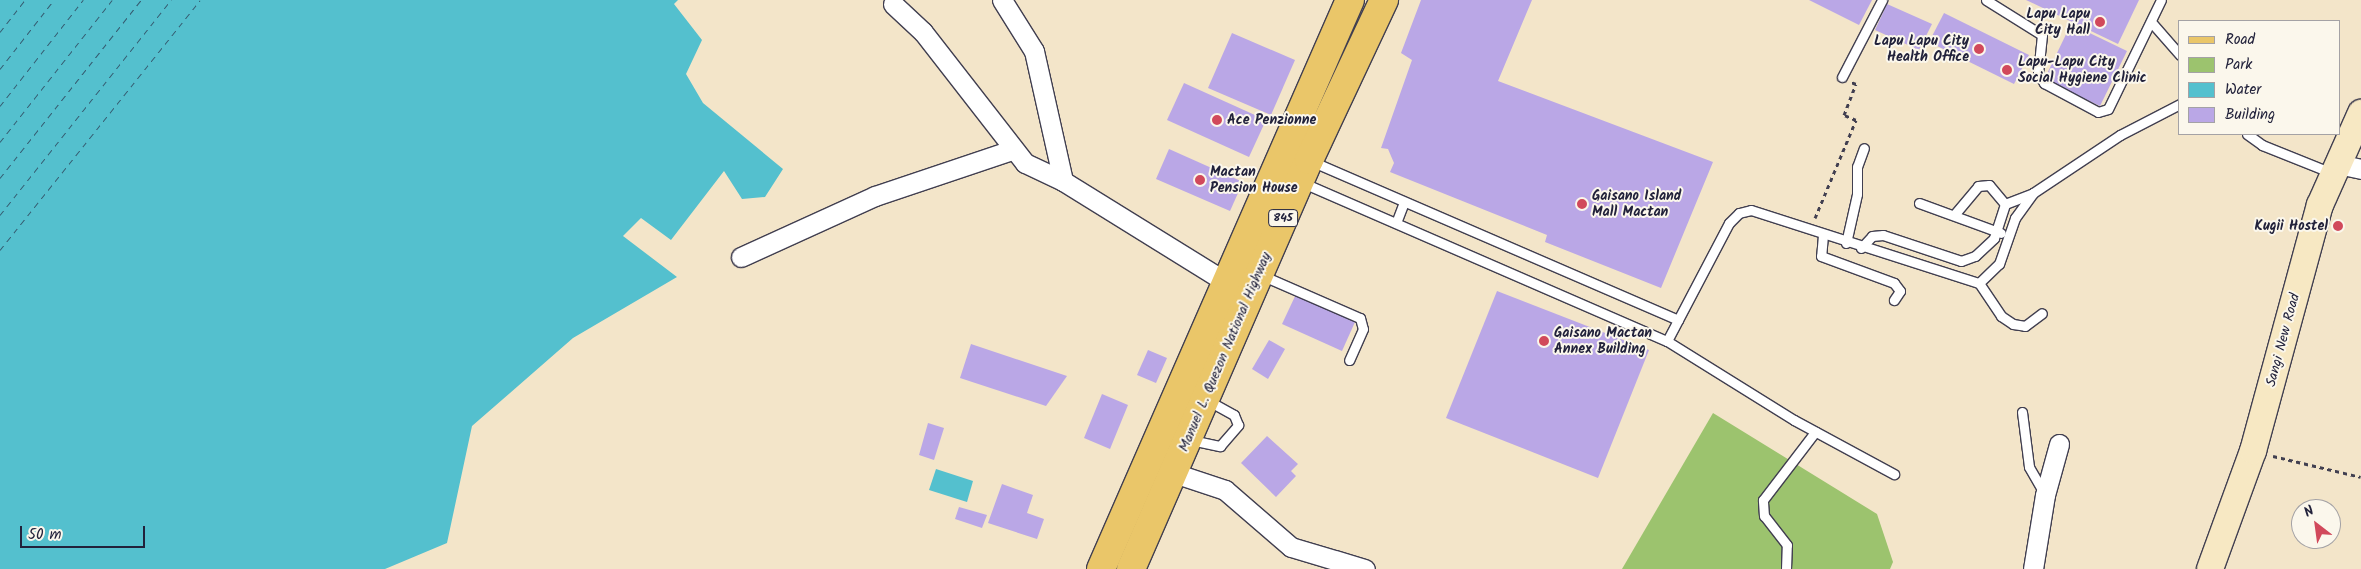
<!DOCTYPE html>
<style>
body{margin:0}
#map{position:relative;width:2361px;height:569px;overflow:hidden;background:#f3e5c9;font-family:Kalam,sans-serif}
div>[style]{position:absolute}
.green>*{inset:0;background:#9cc36e}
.water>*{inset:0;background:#54c0ce}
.ferry>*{height:1px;margin-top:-0.5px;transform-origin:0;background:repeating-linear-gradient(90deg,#34596e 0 6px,transparent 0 11px)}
.building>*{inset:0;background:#baa7e6}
.path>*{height:3px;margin-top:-1.5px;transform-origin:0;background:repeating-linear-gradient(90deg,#413f50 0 4px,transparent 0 8px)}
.roads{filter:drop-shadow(1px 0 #413f50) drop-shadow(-1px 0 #413f50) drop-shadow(0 1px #413f50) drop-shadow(0 -1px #413f50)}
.lane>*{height:9px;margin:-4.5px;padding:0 4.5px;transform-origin:4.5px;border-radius:4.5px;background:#fff}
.street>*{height:19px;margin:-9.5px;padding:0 9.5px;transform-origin:9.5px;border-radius:9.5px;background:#fff}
.secondary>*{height:26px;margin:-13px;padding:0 13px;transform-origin:13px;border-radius:13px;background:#f7e8c3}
.primary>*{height:28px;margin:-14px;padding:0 14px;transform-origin:14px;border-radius:14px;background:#eac669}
.dots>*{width:14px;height:14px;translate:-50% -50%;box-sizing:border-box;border:2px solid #fbf7ec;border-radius:50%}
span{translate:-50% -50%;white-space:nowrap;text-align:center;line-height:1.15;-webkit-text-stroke:4px #fbf7ec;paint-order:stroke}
.shield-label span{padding:1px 4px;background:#fbf7ec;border:1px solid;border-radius:4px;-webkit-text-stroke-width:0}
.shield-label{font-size:12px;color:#22223b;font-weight:700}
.poi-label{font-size:14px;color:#22223b;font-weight:700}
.right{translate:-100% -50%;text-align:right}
.left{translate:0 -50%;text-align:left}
.street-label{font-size:14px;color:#22223b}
.legend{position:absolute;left:2178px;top:20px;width:162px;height:115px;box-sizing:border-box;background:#fbf7ec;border:1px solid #a4a2a5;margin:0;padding:6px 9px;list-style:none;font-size:15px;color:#22223b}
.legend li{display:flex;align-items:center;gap:10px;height:25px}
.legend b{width:25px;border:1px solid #a4a2a5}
.north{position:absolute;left:2291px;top:499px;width:50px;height:50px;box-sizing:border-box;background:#fbf7ec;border:1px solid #a4a2a5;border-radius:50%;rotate:330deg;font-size:14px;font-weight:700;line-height:20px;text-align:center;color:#22223b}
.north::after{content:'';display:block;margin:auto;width:18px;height:22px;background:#d1495b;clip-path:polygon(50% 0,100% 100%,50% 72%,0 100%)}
.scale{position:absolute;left:20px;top:526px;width:125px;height:22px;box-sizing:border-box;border:2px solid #22223b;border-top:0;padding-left:6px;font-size:15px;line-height:18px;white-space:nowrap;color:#22223b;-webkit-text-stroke:4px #fbf7ec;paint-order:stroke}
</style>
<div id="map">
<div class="green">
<div style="clip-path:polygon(1713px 413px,1877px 514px,1893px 562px,1890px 569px,1622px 569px)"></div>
</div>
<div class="water">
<div style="clip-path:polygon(0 0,678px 0,674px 4px,702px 40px,686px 74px,703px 103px,783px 169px,765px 197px,742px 199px,724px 171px,671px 240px,641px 218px,623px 236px,677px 277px,573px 338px,472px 426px,447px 543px,385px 569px,0 569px)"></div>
<div style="clip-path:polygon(936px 469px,973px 481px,967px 502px,929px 490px)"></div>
</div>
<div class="ferry">
<div style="left:0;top:32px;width:41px;rotate:-52deg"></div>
<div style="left:0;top:69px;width:88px;rotate:-52deg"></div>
<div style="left:0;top:106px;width:135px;rotate:-51.9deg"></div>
<div style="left:0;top:142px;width:181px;rotate:-51.7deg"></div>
<div style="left:0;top:178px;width:227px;rotate:-51.6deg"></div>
<div style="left:0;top:215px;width:275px;rotate:-51.5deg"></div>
<div style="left:0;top:250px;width:320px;rotate:-51.3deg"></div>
</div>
<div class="building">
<div style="clip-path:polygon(1421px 0,1532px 0,1498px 81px,1713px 162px,1661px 288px,1545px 242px,1547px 235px,1390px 172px,1394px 163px,1388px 149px,1381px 148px,1412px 60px,1401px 53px)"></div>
<div style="clip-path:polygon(1809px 0,1872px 0,1859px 25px)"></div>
<div style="clip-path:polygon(2026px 0,2139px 0,2118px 44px)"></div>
<div style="clip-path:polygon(1887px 4px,1932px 24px,1919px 50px,1875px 30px)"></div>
<div style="clip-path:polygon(1944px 13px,2029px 55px,2014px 84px,1929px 42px)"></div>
<div style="clip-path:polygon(2071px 24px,2127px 51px,2100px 106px,2044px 80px)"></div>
<div style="clip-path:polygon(1232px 33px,1295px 60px,1271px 115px,1208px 88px)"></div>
<div style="clip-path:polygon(1184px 83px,1266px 120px,1249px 157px,1167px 120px)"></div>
<div style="clip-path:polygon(1169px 149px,1243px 182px,1230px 211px,1156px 179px)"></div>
<div style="clip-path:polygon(1497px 291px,1649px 350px,1598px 478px,1446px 418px)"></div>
<div style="clip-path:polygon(1297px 292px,1355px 322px,1342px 351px,1282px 324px)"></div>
<div style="clip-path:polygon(1269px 340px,1285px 349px,1268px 379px,1252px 369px)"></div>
<div style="clip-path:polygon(971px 344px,1067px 376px,1046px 406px,960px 378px)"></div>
<div style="clip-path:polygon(1148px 350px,1167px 358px,1156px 383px,1137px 375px)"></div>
<div style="clip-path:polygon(1102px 394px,1128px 405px,1110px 449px,1084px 438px)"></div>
<div style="clip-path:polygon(928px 423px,944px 428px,934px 460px,919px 455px)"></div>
<div style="clip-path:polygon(1267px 436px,1298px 464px,1291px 471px,1296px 476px,1276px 497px,1241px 463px)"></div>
<div style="clip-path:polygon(1002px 484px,1033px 495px,1027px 513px,1044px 519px,1037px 539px,988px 523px)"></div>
<div style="clip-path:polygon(959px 507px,987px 515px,982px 528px,955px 519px)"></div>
</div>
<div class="path">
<div style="left:1815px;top:218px;width:106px;rotate:-67.3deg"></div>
<div style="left:1856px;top:120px;width:13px;rotate:-157deg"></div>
<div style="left:1844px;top:115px;width:33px;rotate:-69deg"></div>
<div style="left:1856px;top:84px;width:5px;rotate:-158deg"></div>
<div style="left:2273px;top:456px;width:90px;rotate:13.4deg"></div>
</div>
<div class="roads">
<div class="lane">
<div style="left:1986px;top:0;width:66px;rotate:32deg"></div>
<div style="left:2042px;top:35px;width:38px;rotate:96deg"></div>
<div style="left:2038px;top:73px;width:12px;rotate:59deg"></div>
<div style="left:2044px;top:83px;width:61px;rotate:28.2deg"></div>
<div style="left:2098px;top:112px;width:10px;rotate:-17deg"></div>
<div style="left:2108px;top:109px;width:121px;rotate:-64.1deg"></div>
<div style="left:2152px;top:23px;width:43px;rotate:48.8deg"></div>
<div style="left:1842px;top:77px;width:87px;rotate:-62.5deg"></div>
<div style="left:2247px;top:134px;width:19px;rotate:36deg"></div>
<div style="left:2262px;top:145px;width:75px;rotate:21.8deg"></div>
<div style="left:1311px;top:161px;width:400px;rotate:23.4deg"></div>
<div style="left:1301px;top:182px;width:399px;rotate:23.5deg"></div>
<div style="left:1667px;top:341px;width:150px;rotate:31.9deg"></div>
<div style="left:1794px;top:420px;width:114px;rotate:28.4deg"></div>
<div style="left:1919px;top:203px;width:87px;rotate:20.1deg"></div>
<div style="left:1954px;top:215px;width:38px;rotate:-50deg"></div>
<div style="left:1978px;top:186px;width:11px;rotate:-5deg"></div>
<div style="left:1989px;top:185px;width:25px;rotate:50deg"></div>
<div style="left:1396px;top:223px;width:22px;rotate:-69deg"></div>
<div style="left:1823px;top:235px;width:21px;rotate:95deg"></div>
<div style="left:1821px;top:256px;width:78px;rotate:20.3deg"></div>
<div style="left:1894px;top:283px;width:10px;rotate:53deg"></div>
<div style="left:1900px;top:291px;width:11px;rotate:124deg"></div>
<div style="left:1846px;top:243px;width:50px;rotate:-77.3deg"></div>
<div style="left:1857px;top:194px;width:27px;rotate:-90deg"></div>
<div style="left:1857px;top:167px;width:20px;rotate:-70deg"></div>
<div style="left:1861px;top:248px;width:16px;rotate:-47deg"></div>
<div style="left:1872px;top:236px;width:11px;rotate:-5deg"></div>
<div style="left:1883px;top:235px;width:82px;rotate:18.4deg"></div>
<div style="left:1961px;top:261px;width:15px;rotate:-20deg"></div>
<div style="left:1975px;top:256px;width:26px;rotate:-43deg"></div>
<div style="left:1994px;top:238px;width:36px;rotate:-72deg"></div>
<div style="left:2005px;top:204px;width:30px;rotate:-21deg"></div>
<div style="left:1261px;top:275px;width:108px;rotate:23.5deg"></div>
<div style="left:1360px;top:318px;width:11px;rotate:75deg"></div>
<div style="left:1363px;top:329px;width:34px;rotate:114deg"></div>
<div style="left:1979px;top:283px;width:40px;rotate:56deg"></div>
<div style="left:2001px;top:316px;width:14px;rotate:34deg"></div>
<div style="left:2013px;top:324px;width:12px;rotate:9deg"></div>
<div style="left:2025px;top:326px;width:21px;rotate:-37deg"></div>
<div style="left:1667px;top:341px;width:133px;rotate:-62.3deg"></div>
<div style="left:1729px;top:223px;width:14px;rotate:-45deg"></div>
<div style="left:1739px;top:213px;width:12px;rotate:-14deg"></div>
<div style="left:1751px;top:210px;width:239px;rotate:17.8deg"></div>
<div style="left:1979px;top:283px;width:28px;rotate:-44deg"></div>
<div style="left:1999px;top:264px;width:49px;rotate:-70.8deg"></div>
<div style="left:2015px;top:218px;width:31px;rotate:-54deg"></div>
<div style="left:2033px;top:193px;width:105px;rotate:-33.7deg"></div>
<div style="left:2120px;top:135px;width:68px;rotate:-27.3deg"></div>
<div style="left:2022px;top:412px;width:55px;rotate:82.7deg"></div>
<div style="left:2029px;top:467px;width:32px;rotate:60deg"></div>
<div style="left:1191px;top:440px;width:30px;rotate:12deg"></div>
<div style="left:1220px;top:446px;width:28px;rotate:-49deg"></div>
<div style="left:1238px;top:425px;width:11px;rotate:-112deg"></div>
<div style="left:1234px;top:415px;width:31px;rotate:-151deg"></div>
<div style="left:1786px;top:569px;width:24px;rotate:-88deg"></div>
<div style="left:1787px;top:545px;width:37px;rotate:-128deg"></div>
<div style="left:1764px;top:516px;width:16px;rotate:-94deg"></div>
<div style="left:1763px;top:500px;width:86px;rotate:-52.6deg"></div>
</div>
<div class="street">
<div style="left:1002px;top:0;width:60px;rotate:57.9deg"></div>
<div style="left:1034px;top:51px;width:133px;rotate:77.4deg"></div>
<div style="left:893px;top:4px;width:41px;rotate:43deg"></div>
<div style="left:923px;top:32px;width:166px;rotate:52.1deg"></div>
<div style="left:1025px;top:163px;width:42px;rotate:25.3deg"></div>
<div style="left:1063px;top:181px;width:192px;rotate:31.8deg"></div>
<div style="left:2338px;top:164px;width:24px;rotate:12deg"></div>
<div style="left:741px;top:257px;width:147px;rotate:-24.5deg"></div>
<div style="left:875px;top:196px;width:145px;rotate:-18.6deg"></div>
<div style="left:1174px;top:473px;width:54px;rotate:18.4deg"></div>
<div style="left:1225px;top:490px;width:87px;rotate:40.8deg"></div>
<div style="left:1291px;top:547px;width:77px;rotate:16.6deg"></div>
<div style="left:2033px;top:569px;width:75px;rotate:-80.8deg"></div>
<div style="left:2045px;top:495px;width:53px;rotate:-74.6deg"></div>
</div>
<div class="secondary">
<div style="left:2210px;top:569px;width:126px;rotate:-70deg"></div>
<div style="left:2253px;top:451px;width:255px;rotate:-74.8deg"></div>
<div style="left:2320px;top:205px;width:101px;rotate:-66deg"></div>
</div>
<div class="primary">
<div style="left:1101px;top:569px;width:621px;rotate:-66.37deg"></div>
<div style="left:1131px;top:569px;width:446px;rotate:-66.5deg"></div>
<div style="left:1309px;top:160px;width:177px;rotate:-64.9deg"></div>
</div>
</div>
<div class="dots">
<div style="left:2100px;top:22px;background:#d1495b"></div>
<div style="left:1979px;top:49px;background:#d1495b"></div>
<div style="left:2007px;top:70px;background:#d1495b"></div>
<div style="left:1217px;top:120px;background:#d1495b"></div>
<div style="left:1200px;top:180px;background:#d1495b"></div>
<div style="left:1582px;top:204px;background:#d1495b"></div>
<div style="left:2338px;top:226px;background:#d1495b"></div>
<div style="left:1544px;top:341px;background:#d1495b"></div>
</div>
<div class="shield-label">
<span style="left:1283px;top:218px">845</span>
</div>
<div class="poi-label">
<span class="right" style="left:2090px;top:22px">Lapu Lapu<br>City Hall</span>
<span class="right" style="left:1969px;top:49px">Lapu Lapu City<br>Health Office</span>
<span class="left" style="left:2018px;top:70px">Lapu-Lapu City<br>Social Hygiene Clinic</span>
<span class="left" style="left:1227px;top:120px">Ace Penzionne</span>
<span class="left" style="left:1210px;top:180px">Mactan<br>Pension House</span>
<span class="left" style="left:1592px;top:204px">Gaisano Island<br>Mall Mactan</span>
<span class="right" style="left:2328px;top:226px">Kugii Hostel</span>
<span class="left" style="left:1554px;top:341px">Gaisano Mactan<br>Annex Building</span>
</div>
<div class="street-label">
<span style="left:2283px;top:340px;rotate:-75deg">Sangi New Road</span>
<span style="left:1225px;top:352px;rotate:-67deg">Manuel L. Quezon National Highway</span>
</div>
<ul class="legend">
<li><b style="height:6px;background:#eac669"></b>Road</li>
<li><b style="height:14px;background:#9cc36e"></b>Park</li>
<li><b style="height:14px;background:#54c0ce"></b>Water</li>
<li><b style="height:14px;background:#baa7e6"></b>Building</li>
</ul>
<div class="north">N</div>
<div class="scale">50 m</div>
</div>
